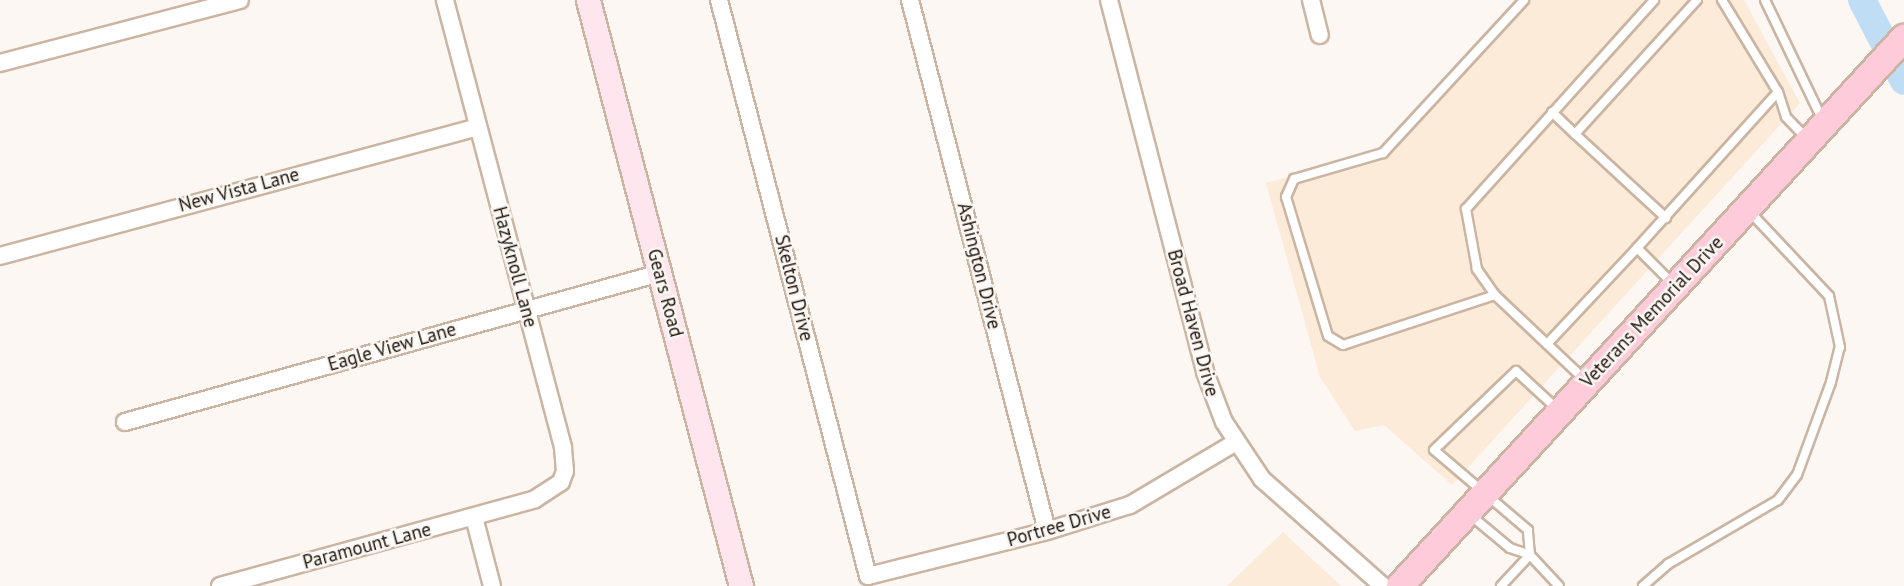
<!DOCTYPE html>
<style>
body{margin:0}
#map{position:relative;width:1904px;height:586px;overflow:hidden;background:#fcf7f3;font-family:"PT Sans",sans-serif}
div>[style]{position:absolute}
.commercial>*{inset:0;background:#fcebd9}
.river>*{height:28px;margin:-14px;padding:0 14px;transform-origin:14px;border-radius:14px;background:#bfdef5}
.roads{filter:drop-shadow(2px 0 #cbb5a2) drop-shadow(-2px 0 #cbb5a2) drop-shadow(0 2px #cbb5a2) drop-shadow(0 -2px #cbb5a2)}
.lane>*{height:8px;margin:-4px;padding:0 4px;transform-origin:4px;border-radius:4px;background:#fff}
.street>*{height:16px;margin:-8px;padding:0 8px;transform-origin:8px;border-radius:8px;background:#fff}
.secondary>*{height:23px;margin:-11.5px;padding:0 11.5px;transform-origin:11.5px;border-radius:11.5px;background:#ffe5ed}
.primary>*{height:26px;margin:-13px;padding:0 13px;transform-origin:13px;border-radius:13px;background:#fecbda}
span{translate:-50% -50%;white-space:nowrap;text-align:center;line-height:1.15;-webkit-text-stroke:5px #fcf7f3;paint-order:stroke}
.street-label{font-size:19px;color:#1d150e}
</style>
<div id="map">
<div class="commercial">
<div style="clip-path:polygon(1516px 0,1744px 0,1800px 103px,1452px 485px,1384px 425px,1355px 431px,1320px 377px,1266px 183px,1377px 152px)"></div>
<div style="clip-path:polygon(1283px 532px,1341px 586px,1227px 586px)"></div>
</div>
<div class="river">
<div style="left:1862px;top:0;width:91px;rotate:62.6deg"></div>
</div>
<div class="roads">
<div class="lane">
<div style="left:1722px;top:0;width:108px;rotate:58.7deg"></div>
<div style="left:1778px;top:92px;width:26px;rotate:72deg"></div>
<div style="left:1786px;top:117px;width:28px;rotate:46deg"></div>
<div style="left:1765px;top:0;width:134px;rotate:64.4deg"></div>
<div style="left:1552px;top:112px;width:32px;rotate:44deg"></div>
<div style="left:1666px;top:218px;width:124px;rotate:-137.3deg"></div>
<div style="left:1575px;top:134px;width:181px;rotate:-47.7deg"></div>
<div style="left:1673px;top:284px;width:51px;rotate:-135deg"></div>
<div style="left:1637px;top:248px;width:210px;rotate:-47.9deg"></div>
<div style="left:1495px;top:295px;width:160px;rotate:161.8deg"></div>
<div style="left:1343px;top:345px;width:17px;rotate:-149deg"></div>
<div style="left:1328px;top:336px;width:145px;rotate:-106.8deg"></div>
<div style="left:1286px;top:197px;width:20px;rotate:-66deg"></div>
<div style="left:1294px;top:179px;width:93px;rotate:-16.3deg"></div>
<div style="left:1383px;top:153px;width:208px;rotate:-47.3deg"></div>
<div style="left:1547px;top:344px;width:132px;rotate:-46.8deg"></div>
<div style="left:1585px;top:380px;width:124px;rotate:-136.6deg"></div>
<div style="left:1495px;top:295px;width:32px;rotate:-125deg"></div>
<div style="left:1477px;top:269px;width:61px;rotate:-100.4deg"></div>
<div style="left:1466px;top:209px;width:281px;rotate:-48deg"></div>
<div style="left:1469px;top:514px;width:53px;rotate:39.7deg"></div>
<div style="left:1510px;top:548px;width:21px;rotate:19deg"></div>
<div style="left:1530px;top:555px;width:42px;rotate:46.9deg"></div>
<div style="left:1501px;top:586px;width:42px;rotate:-46.9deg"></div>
<div style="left:1530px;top:555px;width:25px;rotate:-95deg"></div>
<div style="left:1528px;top:530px;width:123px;rotate:-139.6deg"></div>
<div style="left:1434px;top:450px;width:114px;rotate:-43.9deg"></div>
<div style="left:1516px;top:371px;width:54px;rotate:42.8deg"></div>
<div style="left:1643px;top:586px;width:33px;rotate:-41deg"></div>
<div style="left:1668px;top:564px;width:127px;rotate:-30.2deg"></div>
<div style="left:1778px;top:500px;width:31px;rotate:-53deg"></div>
<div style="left:1797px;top:475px;width:99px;rotate:-69.9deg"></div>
<div style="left:1831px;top:382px;width:36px;rotate:-76deg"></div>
<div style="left:1840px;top:347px;width:52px;rotate:-102.2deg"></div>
<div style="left:1829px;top:296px;width:115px;rotate:-133.2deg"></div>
</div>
<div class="street">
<div style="left:719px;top:0;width:595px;rotate:75.5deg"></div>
<div style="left:868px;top:576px;width:185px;rotate:-14.1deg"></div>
<div style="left:1047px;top:531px;width:87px;rotate:-17.4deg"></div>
<div style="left:1130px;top:505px;width:123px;rotate:-30.7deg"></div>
<div style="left:910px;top:0;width:548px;rotate:75.53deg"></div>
<div style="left:1109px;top:0;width:384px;rotate:75.5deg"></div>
<div style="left:1205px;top:372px;width:53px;rotate:69.2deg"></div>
<div style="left:1224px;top:422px;width:69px;rotate:56.3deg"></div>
<div style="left:1262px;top:479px;width:162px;rotate:41.5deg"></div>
<div style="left:1311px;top:0;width:36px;rotate:76deg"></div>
<div style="left:0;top:63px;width:248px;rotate:-14.7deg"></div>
<div style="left:0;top:256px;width:495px;rotate:-15.1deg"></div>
<div style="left:125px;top:422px;width:555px;rotate:-15.56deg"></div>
<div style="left:474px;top:517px;width:71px;rotate:75.4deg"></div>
<div style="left:220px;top:586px;width:327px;rotate:-15.4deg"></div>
<div style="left:535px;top:499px;width:31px;rotate:-33deg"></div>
<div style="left:561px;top:482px;width:12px;rotate:-70deg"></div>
<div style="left:565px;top:471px;width:24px;rotate:-95deg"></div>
<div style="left:563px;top:447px;width:462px;rotate:-104.8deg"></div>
</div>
<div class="secondary">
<div style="left:588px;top:0;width:606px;rotate:75.37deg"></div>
</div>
<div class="primary">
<div style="left:1400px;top:586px;width:745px;rotate:-47.4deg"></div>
</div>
</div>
<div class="street-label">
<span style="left:239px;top:190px;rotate:-15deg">New Vista Lane</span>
<span style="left:979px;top:266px;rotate:76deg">Ashington Drive</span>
<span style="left:515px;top:267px;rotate:75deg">Hazyknoll Lane</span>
<span style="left:794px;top:288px;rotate:76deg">Skelton Drive</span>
<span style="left:665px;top:293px;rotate:75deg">Gears Road</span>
<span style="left:1652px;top:312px;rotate:-47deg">Veterans Memorial Drive</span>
<span style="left:1193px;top:323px;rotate:75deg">Broad Haven Drive</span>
<span style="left:392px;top:347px;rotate:-16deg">Eagle View Lane</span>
<span style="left:1059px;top:526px;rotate:-16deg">Portree Drive</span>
<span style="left:367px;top:546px;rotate:-15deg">Paramount Lane</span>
</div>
</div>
